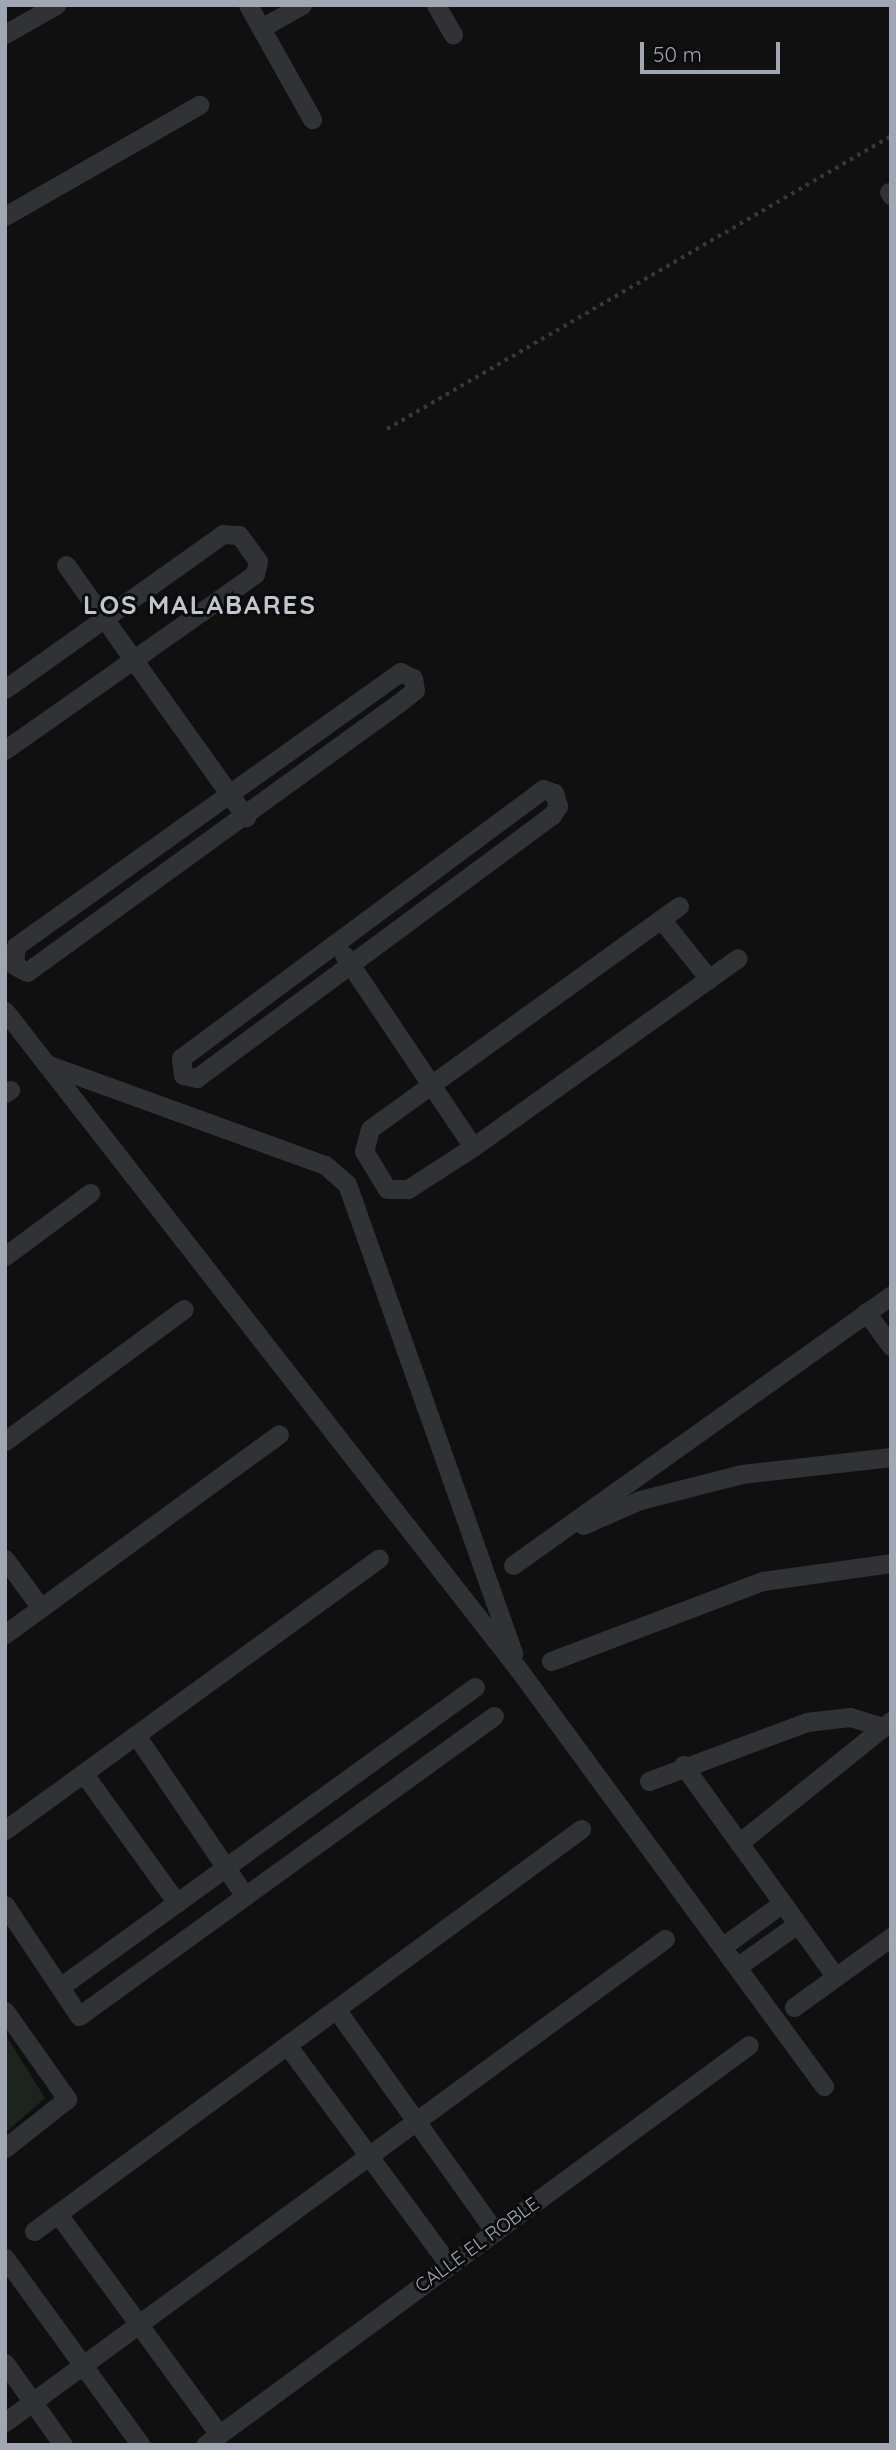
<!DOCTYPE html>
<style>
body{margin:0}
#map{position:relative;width:896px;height:2450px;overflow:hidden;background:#101011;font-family:Quicksand,sans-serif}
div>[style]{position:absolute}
.green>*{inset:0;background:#1c241d}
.path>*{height:3.5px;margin-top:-1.75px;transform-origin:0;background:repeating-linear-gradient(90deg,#37393d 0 3.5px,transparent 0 8.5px)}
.street>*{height:19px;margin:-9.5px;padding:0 9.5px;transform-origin:9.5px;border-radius:9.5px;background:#313236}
span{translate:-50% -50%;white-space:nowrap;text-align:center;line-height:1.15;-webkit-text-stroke:6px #0b0b0c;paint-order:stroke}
.street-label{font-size:19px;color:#a0a6b2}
.district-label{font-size:26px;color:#c1c5ce;font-weight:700;letter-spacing:2px}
.frame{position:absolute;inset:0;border:7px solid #a0a6b2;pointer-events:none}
.scale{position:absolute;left:640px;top:42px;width:140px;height:32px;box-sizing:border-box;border:4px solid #a0a6b2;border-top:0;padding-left:9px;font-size:21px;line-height:24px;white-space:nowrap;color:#a0a6b2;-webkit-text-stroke:5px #0b0b0c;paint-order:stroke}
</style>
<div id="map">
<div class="green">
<div style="clip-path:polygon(5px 2034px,45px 2098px,5px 2133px)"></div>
</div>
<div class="path">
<div style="left:387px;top:429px;width:583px;rotate:-30.17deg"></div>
</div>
<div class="street">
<div style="left:248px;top:5px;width:131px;rotate:60.7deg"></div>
<div style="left:436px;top:5px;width:34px;rotate:60deg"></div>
<div style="left:261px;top:28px;width:47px;rotate:-29.3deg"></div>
<div style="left:5px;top:34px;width:59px;rotate:-29.6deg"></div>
<div style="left:889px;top:192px;width:4px;rotate:56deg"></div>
<div style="left:5px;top:216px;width:224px;rotate:-29.8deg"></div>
<div style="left:66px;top:565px;width:310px;rotate:54.5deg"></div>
<div style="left:400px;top:672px;width:14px;rotate:25deg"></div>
<div style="left:413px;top:678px;width:12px;rotate:81deg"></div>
<div style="left:415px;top:690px;width:19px;rotate:141deg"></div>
<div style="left:400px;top:702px;width:460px;rotate:144.1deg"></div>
<div style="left:27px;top:972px;width:15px;rotate:-152deg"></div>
<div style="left:14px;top:965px;width:19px;rotate:-84deg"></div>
<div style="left:16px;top:946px;width:472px;rotate:-35.5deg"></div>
<div style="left:5px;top:689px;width:267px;rotate:-35.4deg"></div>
<div style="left:223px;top:534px;width:16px;rotate:4deg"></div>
<div style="left:239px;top:535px;width:32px;rotate:54deg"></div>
<div style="left:258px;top:561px;width:13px;rotate:103deg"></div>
<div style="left:255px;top:574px;width:306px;rotate:144.9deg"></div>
<div style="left:543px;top:789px;width:12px;rotate:20deg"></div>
<div style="left:554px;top:793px;width:14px;rotate:73deg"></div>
<div style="left:558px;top:806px;width:11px;rotate:124deg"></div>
<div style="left:552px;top:815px;width:442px;rotate:143.5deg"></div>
<div style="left:197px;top:1078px;width:14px;rotate:-168deg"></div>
<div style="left:183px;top:1075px;width:17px;rotate:-97deg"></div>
<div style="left:181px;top:1058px;width:451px;rotate:-36.6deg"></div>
<div style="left:679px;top:906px;width:381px;rotate:144.2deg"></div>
<div style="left:370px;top:1129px;width:23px;rotate:105deg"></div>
<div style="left:364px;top:1151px;width:44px;rotate:58.8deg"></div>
<div style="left:387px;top:1189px;width:21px"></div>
<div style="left:408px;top:1189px;width:77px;rotate:-32.9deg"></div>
<div style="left:473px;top:1147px;width:325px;rotate:-35.5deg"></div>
<div style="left:661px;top:919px;width:77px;rotate:51.3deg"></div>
<div style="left:344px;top:955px;width:231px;rotate:56.1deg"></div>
<div style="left:5px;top:1011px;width:836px;rotate:52.05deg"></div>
<div style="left:519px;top:1670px;width:516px;rotate:53.75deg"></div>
<div style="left:46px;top:1064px;width:297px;rotate:19.9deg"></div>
<div style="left:325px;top:1165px;width:29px;rotate:41deg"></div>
<div style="left:347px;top:1184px;width:498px;rotate:70.5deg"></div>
<div style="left:5px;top:1093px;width:6px;rotate:-31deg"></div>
<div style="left:5px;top:1256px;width:106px;rotate:-36.5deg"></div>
<div style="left:866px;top:1312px;width:42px;rotate:53.7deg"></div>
<div style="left:5px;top:1441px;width:222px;rotate:-36.4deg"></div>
<div style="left:583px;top:1525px;width:62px;rotate:-23.7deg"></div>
<div style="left:640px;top:1500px;width:105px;rotate:-14.3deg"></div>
<div style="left:742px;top:1474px;width:150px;rotate:-6.5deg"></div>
<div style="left:5px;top:1559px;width:61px;rotate:53.7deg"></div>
<div style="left:513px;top:1565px;width:465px;rotate:-35.5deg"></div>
<div style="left:5px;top:1634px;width:339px;rotate:-36.1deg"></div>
<div style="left:551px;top:1661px;width:227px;rotate:-20.7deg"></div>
<div style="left:763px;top:1581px;width:129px;rotate:-8deg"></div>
<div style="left:136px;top:1735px;width:194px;rotate:55.9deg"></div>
<div style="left:683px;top:1765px;width:261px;rotate:54.2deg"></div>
<div style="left:84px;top:1774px;width:159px;rotate:54.2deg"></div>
<div style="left:649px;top:1781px;width:169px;rotate:-20.5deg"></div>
<div style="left:807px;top:1722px;width:43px;rotate:-6.6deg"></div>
<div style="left:850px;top:1717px;width:34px;rotate:17deg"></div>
<div style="left:5px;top:1830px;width:462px;rotate:-36deg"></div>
<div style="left:739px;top:1843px;width:195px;rotate:-38.8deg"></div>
<div style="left:5px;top:1905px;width:133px;rotate:56.3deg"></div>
<div style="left:79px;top:2016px;width:512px;rotate:-35.86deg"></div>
<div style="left:722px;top:1947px;width:73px;rotate:-36.1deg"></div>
<div style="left:737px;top:1967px;width:74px;rotate:-35.6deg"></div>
<div style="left:60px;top:1987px;width:512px;rotate:-35.86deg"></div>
<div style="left:794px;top:2007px;width:120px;rotate:-35.8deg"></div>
<div style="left:336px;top:2009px;width:274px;rotate:54.5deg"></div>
<div style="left:5px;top:2011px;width:108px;rotate:54.8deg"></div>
<div style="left:67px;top:2099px;width:79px;rotate:141.7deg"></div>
<div style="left:287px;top:2045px;width:273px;rotate:53.6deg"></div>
<div style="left:58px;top:2214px;width:273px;rotate:53.8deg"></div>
<div style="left:34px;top:2231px;width:679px;rotate:-36.31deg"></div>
<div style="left:5px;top:2258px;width:231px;rotate:54deg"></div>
<div style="left:5px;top:2363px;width:100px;rotate:54.7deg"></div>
<div style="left:5px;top:2422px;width:818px;rotate:-36.2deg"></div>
<div style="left:205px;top:2445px;width:675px;rotate:-36.33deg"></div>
</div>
<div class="street-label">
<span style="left:477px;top:2245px;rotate:-36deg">CALLE EL ROBLE</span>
</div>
<div class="district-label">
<span style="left:200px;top:605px">LOS MALABARES</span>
</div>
<div class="frame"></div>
<div class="scale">50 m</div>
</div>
